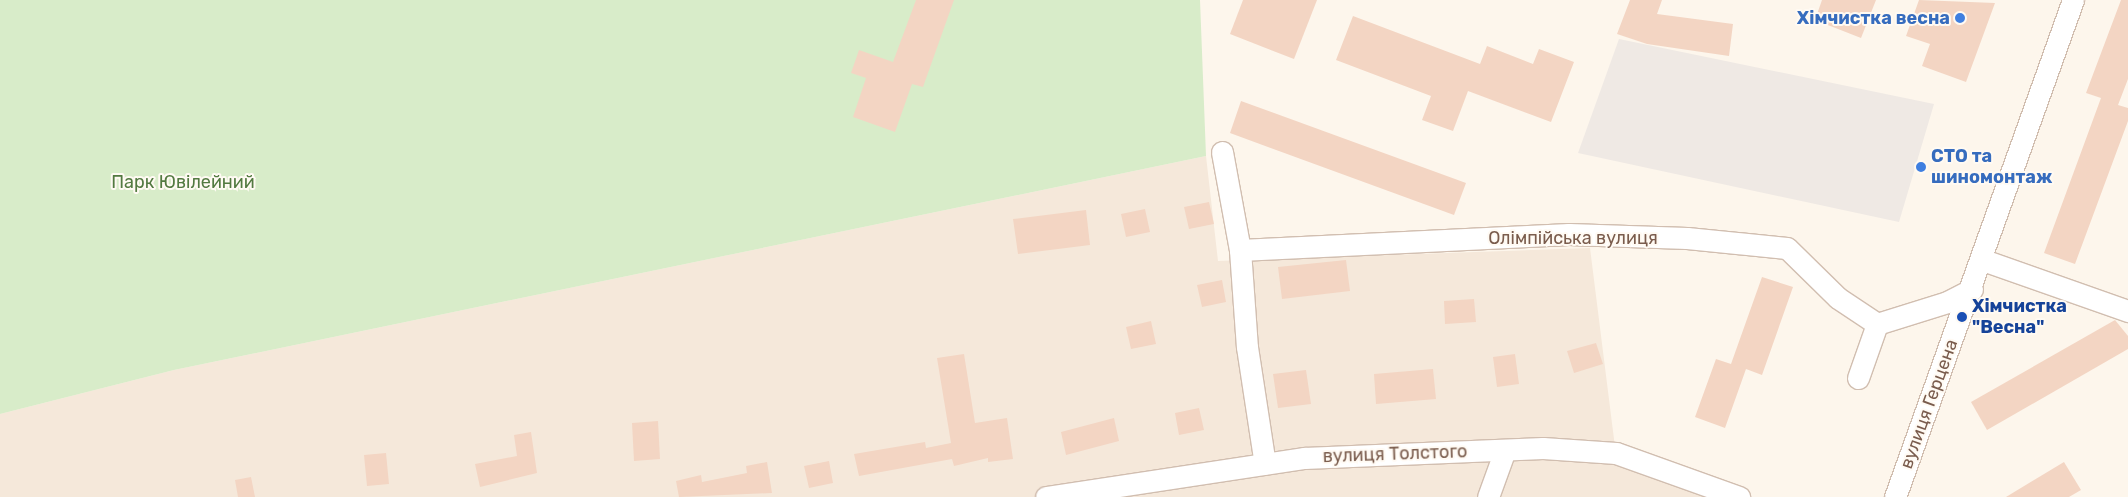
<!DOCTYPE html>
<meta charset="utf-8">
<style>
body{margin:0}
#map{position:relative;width:2128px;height:497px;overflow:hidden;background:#fdf6ec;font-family:Rubik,sans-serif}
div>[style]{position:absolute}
.residential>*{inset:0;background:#f5e8da}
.industrial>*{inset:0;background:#efe9e4}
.green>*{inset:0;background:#d8ecc9}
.building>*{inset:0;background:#f3d5c3}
.roads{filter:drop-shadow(1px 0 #d1beb0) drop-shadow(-1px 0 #d1beb0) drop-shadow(0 1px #d1beb0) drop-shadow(0 -1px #d1beb0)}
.street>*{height:21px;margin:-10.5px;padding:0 10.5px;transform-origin:10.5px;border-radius:10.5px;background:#fff}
.dots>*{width:14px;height:14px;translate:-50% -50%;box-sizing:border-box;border:2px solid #fffaf3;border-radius:50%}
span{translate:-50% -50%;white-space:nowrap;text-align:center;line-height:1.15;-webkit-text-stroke:4px #fffaf3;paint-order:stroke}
.shop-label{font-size:18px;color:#366cbe;font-weight:700}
.right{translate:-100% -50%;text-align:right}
.left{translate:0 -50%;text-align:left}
.park-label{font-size:18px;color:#537a41}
.street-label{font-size:18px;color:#7a5c4d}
.transit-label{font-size:18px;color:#164399;font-weight:700}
</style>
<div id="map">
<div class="residential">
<div style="clip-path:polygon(1206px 156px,1218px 261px,1590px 248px,1616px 455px,1720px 497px,0 497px,0 414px,174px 370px)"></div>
</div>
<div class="industrial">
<div style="clip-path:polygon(1619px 39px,1934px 104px,1899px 222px,1578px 153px)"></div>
</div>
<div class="green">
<div style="clip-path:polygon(0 0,1200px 0,1206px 156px,174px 370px,0 414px)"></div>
</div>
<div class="building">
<div style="clip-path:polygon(916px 0,954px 0,923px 87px,912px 84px,895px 132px,853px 117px,866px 78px,851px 73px,859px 50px,893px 62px)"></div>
<div style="clip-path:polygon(1243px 0,1317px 0,1294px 59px,1230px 34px)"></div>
<div style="clip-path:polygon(1630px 0,1662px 0,1657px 14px,1733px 24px,1729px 56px,1647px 44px,1617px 34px)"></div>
<div style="clip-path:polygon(1822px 0,1876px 0,1861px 38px,1815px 20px)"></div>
<div style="clip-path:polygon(1919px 0,1995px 3px,1966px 82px,1922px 66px,1930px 44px,1906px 36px)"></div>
<div style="clip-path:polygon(2121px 0,2128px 0,2128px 79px,2118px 105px,2128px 108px,2128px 121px,2075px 264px,2044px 253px,2101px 98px,2086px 93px)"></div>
<div style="clip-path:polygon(1353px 16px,1480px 64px,1487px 46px,1533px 64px,1539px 49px,1574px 62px,1551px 122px,1468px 91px,1453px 131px,1422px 120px,1431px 96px,1336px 60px)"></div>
<div style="clip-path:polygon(1241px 101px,1466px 183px,1454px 215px,1230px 133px)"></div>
<div style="clip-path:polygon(1209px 202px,1214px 224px,1189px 229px,1184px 207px)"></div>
<div style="clip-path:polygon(1145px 209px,1150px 232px,1126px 237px,1121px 214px)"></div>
<div style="clip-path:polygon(1086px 210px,1090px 245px,1018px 254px,1013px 219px)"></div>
<div style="clip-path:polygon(1346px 260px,1350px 291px,1282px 299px,1278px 267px)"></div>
<div style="clip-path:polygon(1762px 277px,1793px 287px,1762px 375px,1746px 369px,1725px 428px,1695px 417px,1716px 359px,1731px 364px)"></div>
<div style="clip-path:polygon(1222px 280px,1226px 302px,1202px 307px,1197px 285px)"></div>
<div style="clip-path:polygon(1474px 299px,1476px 322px,1445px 324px,1444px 301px)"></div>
<div style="clip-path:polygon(2115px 320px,2128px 336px,2128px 349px,1987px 430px,1971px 402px)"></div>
<div style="clip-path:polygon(1151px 321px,1156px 344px,1131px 349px,1126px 327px)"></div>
<div style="clip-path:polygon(1596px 343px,1603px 364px,1574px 373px,1567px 351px)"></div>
<div style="clip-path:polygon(964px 354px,975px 423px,1007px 418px,1013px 459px,988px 462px,988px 458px,954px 466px,952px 459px,859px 476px,854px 454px,925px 442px,926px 448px,951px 443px,937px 358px)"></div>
<div style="clip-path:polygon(1515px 354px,1519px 384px,1497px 387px,1493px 357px)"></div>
<div style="clip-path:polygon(1433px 369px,1436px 399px,1376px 404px,1374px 374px)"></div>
<div style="clip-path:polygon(1306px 370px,1311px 404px,1278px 408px,1273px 374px)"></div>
<div style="clip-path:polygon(1199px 408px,1204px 430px,1179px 435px,1175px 413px)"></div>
<div style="clip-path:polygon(1114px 418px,1119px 441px,1066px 455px,1061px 432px)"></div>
<div style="clip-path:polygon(658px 421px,660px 459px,634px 461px,632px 423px)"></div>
<div style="clip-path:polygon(531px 432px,537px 473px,480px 487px,475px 464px,517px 456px,514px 435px)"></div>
<div style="clip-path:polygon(386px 453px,389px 484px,367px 486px,364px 455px)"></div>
<div style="clip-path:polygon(829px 461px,833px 483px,809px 488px,804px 466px)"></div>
<div style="clip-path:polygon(767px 462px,772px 493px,679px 497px,676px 481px,701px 475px,702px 482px,747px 473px,746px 466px)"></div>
<div style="clip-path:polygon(2064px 462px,2081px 490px,2069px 497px,2006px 497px)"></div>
<div style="clip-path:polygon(251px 477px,255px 497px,238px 497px,235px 480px)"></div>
</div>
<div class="roads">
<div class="street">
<div style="left:1222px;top:152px;width:100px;rotate:79.6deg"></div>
<div style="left:1240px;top:250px;width:97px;rotate:85.9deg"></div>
<div style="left:1247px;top:347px;width:118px;rotate:81.3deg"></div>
<div style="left:1240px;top:250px;width:329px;rotate:-2.8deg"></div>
<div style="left:1569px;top:234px;width:118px;rotate:1.9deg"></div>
<div style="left:1687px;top:238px;width:100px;rotate:5.7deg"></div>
<div style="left:1787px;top:248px;width:71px;rotate:44.4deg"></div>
<div style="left:1838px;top:298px;width:47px;rotate:33.7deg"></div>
<div style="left:1983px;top:260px;width:154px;rotate:19.4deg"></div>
<div style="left:1858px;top:378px;width:57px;rotate:-70.6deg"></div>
<div style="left:1877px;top:324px;width:73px;rotate:-17.4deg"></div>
<div style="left:1947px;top:302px;width:28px;rotate:-27deg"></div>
<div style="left:1046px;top:497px;width:261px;rotate:-8.6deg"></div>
<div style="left:1304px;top:458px;width:239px;rotate:-2.4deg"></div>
<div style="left:1543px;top:448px;width:73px;rotate:3.9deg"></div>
<div style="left:1616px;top:453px;width:131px;rotate:19.7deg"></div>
<div style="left:1488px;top:497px;width:50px;rotate:-70.1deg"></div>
<div style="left:1895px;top:497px;width:528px;rotate:-70.3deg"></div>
</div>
</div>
<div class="dots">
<div style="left:1960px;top:18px;background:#3f7fe0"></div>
<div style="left:1921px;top:167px;background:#3f7fe0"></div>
<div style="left:1962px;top:317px;background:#1a4fb4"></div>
</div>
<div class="shop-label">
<span class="right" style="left:1950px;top:18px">Хімчистка весна</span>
<span class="left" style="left:1931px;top:167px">СТО та<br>шиномонтаж</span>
</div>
<div class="park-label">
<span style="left:183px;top:182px">Парк Ювілейний</span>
</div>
<div class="street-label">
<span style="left:1573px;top:238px">Олімпійська вулиця</span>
<span style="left:1929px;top:404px;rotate:-70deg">вулиця Герцена</span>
<span style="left:1395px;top:454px;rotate:-2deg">вулиця Толстого</span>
</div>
<div class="transit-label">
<span class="left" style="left:1972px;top:317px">Хімчистка<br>"Весна"</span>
</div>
</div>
